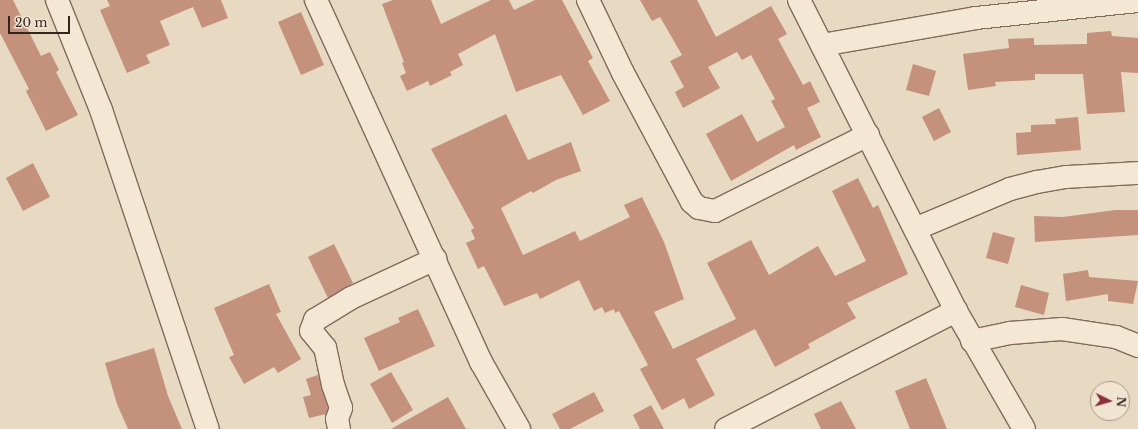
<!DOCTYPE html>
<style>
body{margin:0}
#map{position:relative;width:1138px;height:429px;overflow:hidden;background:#e8d9c2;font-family:"Libre Baskerville",serif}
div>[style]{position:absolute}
.building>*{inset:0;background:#c3917c}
.roads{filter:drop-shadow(1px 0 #806b5b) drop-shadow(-1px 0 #806b5b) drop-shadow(0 1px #806b5b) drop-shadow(0 -1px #806b5b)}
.minor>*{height:22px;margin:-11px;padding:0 11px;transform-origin:11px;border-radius:11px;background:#f4e7d4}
span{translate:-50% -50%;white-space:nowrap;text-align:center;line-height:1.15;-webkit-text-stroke:3.5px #f1e4d1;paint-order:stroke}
.north{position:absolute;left:1090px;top:381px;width:40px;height:40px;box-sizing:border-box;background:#f1e4d1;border:1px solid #a59889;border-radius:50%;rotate:95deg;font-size:11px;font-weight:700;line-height:16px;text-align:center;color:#32251e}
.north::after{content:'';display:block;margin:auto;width:14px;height:18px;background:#89323c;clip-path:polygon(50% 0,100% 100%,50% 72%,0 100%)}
.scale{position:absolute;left:8px;top:16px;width:62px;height:18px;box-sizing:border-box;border:2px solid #32251e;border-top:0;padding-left:5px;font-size:12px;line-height:14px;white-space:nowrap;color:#32251e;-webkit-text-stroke:3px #f1e4d1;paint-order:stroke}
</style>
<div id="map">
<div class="building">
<div style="clip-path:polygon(0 0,13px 0,41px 56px,50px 52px,59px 70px,56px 72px,78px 115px,46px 131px,26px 91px,29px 89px,0 33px)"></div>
<div style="clip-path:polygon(107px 0,221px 0,228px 18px,202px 28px,193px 7px,160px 21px,170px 45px,146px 55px,150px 63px,127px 73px,100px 10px,110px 6px)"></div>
<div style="clip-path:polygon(393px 0,431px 0,441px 24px,491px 0,509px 0,514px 10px,535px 0,562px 0,593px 58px,588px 61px,610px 101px,583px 115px,561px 75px,516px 92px,495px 34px,458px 54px,463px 65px,450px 72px,452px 75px,430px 86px,428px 81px,407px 91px,400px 76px,406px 73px,402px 63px,404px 62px,382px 4px)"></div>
<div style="clip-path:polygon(640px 0,697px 0,716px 37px,771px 6px,787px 34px,778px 39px,803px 85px,810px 81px,820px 102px,807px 108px,821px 137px,796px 150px,794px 145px,731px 181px,706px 134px,742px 114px,757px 142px,785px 127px,771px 101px,775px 99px,751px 55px,742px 60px,737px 52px,708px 67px,720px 88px,683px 108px,675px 92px,684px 87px,670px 61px,682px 55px,660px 17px,652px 21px)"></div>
<div style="clip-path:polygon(301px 12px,324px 65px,301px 75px,278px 22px)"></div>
<div style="clip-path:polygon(1111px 31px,1112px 36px,1138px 38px,1138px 73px,1121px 72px,1125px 112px,1087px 114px,1083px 74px,1035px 74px,1035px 80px,995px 82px,996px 86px,968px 90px,963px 54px,1009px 48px,1008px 39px,1034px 38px,1034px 45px,1087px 44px,1087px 33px)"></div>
<div style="clip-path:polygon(913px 64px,936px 71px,929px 96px,906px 90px)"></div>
<div style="clip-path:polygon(939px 108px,951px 132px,934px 141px,922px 117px)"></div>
<div style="clip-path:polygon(506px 114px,528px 160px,571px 142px,581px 171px,556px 180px,533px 193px,531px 191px,501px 208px,523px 255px,575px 231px,580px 241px,630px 217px,624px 205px,642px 197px,664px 242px,684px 299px,654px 312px,673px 349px,736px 319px,707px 263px,751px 240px,769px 275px,818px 246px,835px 276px,866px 261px,832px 191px,858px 178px,873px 208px,878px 205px,908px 274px,847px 303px,856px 318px,808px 344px,810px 348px,775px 367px,755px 329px,696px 359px,715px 395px,689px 409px,684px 398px,662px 410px,640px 369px,648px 365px,619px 311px,615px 313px,614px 309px,605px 313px,602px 307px,594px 311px,579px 280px,540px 299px,537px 293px,504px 306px,484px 266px,478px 269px,466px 243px,475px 239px,471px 230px,474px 228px,431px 149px)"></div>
<div style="clip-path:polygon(1078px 117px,1081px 150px,1017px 155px,1016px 133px,1031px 132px,1031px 125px,1056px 124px,1055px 119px)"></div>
<div style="clip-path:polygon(33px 163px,50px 197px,23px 211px,6px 178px)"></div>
<div style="clip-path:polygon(1115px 210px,1138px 210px,1138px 235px,1035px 242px,1034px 216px,1063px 217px)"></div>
<div style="clip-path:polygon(993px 232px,1015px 238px,1008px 264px,986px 258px)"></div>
<div style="clip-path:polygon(334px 244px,353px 283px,328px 298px,308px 257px)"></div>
<div style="clip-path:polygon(1088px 270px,1089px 277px,1138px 281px,1133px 304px,1108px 301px,1108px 294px,1066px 301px,1063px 274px)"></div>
<div style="clip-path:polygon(269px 284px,281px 312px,276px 314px,301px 359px,278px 373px,274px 367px,244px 384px,229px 357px,234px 355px,214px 308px)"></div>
<div style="clip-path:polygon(1021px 285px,1049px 293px,1044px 315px,1015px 307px)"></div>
<div style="clip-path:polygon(418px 309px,435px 346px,379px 371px,364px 338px,400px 322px,398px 318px)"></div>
<div style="clip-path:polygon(154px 348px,168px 396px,182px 429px,128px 429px,117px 404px,105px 363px)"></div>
<div style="clip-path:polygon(391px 372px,413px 410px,392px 423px,370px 384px)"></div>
<div style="clip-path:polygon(318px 375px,328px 408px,326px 414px,309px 418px,303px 397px,311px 395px,306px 379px)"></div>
<div style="clip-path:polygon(926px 378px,947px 429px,910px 429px,895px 391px)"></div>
<div style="clip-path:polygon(594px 392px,604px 411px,570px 429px,560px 429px,552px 414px)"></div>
<div style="clip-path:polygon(448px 397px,466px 429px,391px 429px)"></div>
<div style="clip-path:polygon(841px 401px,856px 429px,821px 429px,814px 414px)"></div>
<div style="clip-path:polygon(651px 405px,664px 429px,640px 429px,633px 415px)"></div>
</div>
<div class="roads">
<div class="minor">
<div style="left:57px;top:0;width:118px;rotate:68.2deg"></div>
<div style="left:101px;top:110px;width:336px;rotate:71.5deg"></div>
<div style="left:316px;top:0;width:398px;rotate:65.5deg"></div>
<div style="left:481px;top:362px;width:77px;rotate:60.4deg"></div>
<div style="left:588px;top:0;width:81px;rotate:64.4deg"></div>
<div style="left:623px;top:73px;width:146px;rotate:61.9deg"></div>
<div style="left:692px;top:202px;width:9px;rotate:41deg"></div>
<div style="left:699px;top:208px;width:16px;rotate:11deg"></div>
<div style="left:715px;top:211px;width:171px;rotate:-26.4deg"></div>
<div style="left:799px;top:0;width:348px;rotate:63.2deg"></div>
<div style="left:956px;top:311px;width:136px;rotate:60deg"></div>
<div style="left:822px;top:45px;width:156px;rotate:-9.9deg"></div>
<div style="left:976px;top:18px;width:163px;rotate:-6deg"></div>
<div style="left:915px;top:229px;width:103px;rotate:-22.8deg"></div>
<div style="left:1010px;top:189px;width:28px;rotate:-15deg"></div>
<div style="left:1037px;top:182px;width:29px;rotate:-10deg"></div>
<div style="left:1066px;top:177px;width:72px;rotate:-3.2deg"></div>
<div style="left:972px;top:341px;width:39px;rotate:-12deg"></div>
<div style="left:1010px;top:333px;width:52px;rotate:-4.4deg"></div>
<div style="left:1062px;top:329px;width:55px;rotate:8.4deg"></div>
<div style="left:1116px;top:337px;width:24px;rotate:22deg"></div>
<div style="left:339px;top:429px;width:10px;rotate:-101deg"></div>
<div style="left:337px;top:419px;width:12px;rotate:-70deg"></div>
<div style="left:341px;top:408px;width:24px;rotate:-109deg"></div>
<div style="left:333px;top:385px;width:38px;rotate:-102deg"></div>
<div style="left:325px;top:348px;width:22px;rotate:-129deg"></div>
<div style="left:311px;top:331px;width:12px;rotate:-70deg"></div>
<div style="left:315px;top:320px;width:42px;rotate:-31.4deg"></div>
<div style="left:351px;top:298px;width:93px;rotate:-24.9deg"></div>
<div style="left:726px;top:429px;width:259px;rotate:-27.2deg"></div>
</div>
</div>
<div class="north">N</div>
<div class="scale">20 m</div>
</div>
